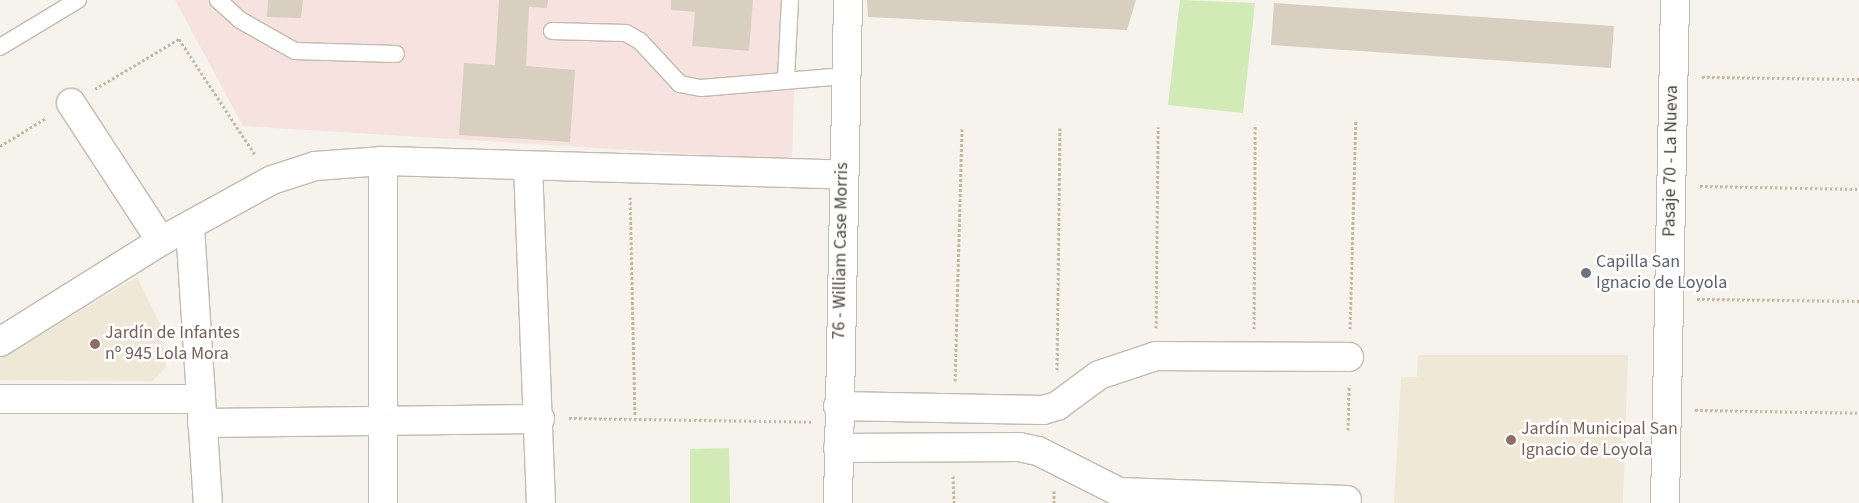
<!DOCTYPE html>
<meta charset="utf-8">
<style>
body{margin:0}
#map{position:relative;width:1859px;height:503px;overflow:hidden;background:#f6f3ec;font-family:"Source Sans 3",sans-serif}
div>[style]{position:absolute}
.education>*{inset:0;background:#efe8d6}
.medical>*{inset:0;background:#f6e3e0}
.green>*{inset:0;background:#d2eab5}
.building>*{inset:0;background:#d8cfc1}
.path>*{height:3px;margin-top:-1.5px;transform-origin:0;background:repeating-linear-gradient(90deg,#c4b79f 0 2.5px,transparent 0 5px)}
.roads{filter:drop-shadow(1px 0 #c2bbae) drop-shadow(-1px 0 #c2bbae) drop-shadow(0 1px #c2bbae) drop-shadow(0 -1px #c2bbae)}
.service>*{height:16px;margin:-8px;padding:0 8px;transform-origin:8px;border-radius:8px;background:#fff}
.minor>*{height:28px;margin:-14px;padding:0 14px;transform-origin:14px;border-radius:14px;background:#fff}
.dots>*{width:14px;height:14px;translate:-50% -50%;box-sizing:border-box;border:2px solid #fff;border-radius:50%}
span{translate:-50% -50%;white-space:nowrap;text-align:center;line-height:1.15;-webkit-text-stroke:5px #fff;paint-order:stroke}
.street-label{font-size:18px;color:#4b4439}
.worship-label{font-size:18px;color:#5b616d}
.left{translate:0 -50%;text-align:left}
.education-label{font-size:18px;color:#785e54}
</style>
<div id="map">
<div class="education">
<div style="clip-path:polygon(137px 277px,162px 328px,166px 367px,153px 381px,0 380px,0 359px)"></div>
<div style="clip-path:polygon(1418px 355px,1628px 355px,1623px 503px,1394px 503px,1401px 377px,1417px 377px)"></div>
</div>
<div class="medical">
<div style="clip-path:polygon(175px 0,797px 0,792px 160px,243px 126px)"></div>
</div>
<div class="green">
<div style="clip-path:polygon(1180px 0,1255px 3px,1243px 113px,1168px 105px)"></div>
<div style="clip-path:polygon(729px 448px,730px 503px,690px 503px,690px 449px)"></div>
</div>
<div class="building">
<div style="clip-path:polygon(268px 0,303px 0,301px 18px,267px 17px)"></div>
<div style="clip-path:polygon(499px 0,548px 0,547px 8px,529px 7px,526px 66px,575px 70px,570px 142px,459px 135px,464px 63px,495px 65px)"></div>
<div style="clip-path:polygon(671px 0,753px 0,749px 51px,692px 46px,695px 12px,671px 10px)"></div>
<div style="clip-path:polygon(867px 0,1136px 0,1127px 30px,868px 17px)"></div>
<div style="clip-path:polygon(1274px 3px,1614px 26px,1611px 68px,1271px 45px)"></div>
</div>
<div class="path">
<div style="left:1702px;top:77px;width:157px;rotate:0.7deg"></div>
<div style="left:95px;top:89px;width:98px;rotate:-30.8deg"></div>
<div style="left:179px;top:39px;width:140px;rotate:56.7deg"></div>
<div style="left:0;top:146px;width:54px;rotate:-31.3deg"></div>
<div style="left:1700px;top:186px;width:159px;rotate:1.1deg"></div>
<div style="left:630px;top:197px;width:219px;rotate:88.7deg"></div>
<div style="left:1697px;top:299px;width:162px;rotate:0.7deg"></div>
<div style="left:1156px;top:328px;width:201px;rotate:-89.4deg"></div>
<div style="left:1254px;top:329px;width:204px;rotate:-89.7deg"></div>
<div style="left:1350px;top:329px;width:209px;rotate:-88.4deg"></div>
<div style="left:1057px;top:370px;width:242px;rotate:-89.3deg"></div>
<div style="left:955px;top:381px;width:252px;rotate:-88.4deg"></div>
<div style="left:1695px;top:410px;width:164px;rotate:1deg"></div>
<div style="left:569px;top:418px;width:243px;rotate:0.9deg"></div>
<div style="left:1348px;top:430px;width:45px;rotate:-88.7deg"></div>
<div style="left:953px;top:476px;width:27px;rotate:88deg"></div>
<div style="left:1054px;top:503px;width:12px;rotate:-90deg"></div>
</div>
<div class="roads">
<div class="service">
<div style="left:218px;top:0;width:30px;rotate:42deg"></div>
<div style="left:240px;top:20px;width:63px;rotate:29.4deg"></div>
<div style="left:295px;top:51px;width:101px;rotate:1.7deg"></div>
<div style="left:552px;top:31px;width:74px;rotate:1.5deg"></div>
<div style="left:626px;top:33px;width:16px;rotate:30deg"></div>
<div style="left:640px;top:41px;width:59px;rotate:47.1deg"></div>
<div style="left:680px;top:84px;width:21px;rotate:11deg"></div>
<div style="left:701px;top:88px;width:144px;rotate:-4.8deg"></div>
<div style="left:0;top:47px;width:91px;rotate:-31.1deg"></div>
<div style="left:786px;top:79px;width:79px;rotate:-87.1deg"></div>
</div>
<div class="minor">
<div style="left:71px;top:103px;width:165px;rotate:56.9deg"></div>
<div style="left:528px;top:166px;width:337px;rotate:87.8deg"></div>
<div style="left:190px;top:227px;width:277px;rotate:86.3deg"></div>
<div style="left:0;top:342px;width:190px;rotate:-32.1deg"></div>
<div style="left:161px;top:241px;width:127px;rotate:-28.8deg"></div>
<div style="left:272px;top:180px;width:45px;rotate:-18deg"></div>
<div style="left:315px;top:166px;width:68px;rotate:-4.2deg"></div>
<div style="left:383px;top:161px;width:460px;rotate:1.7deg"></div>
<div style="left:0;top:399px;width:200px"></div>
<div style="left:838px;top:406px;width:205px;rotate:1.1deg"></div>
<div style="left:1043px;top:410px;width:15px;rotate:-16deg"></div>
<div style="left:1057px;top:406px;width:52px;rotate:-36.4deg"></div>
<div style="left:1099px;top:375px;width:60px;rotate:-18.4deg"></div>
<div style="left:1156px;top:356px;width:193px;rotate:0.3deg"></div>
<div style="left:202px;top:423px;width:338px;rotate:-0.7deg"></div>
<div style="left:838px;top:448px;width:181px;rotate:-0.3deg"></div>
<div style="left:1019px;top:447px;width:19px;rotate:12deg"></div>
<div style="left:1038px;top:451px;width:91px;rotate:26.8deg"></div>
<div style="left:1119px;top:492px;width:228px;rotate:2deg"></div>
<div style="left:383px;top:503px;width:342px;rotate:-90deg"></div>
<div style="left:838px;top:503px;width:503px;rotate:-88.86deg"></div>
<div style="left:1665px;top:503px;width:503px;rotate:-88.86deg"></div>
</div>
</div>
<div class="dots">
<div style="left:1586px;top:273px;background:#6b7280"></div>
<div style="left:95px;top:344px;background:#8d6e63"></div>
<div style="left:1511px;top:440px;background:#8d6e63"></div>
</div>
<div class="street-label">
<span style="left:1671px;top:161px;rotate:-89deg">Pasaje 70 - La Nueva</span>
<span style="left:841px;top:251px;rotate:-89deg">76 - William Case Morris</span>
</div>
<div class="worship-label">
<span class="left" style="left:1596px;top:273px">Capilla San<br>Ignacio de Loyola</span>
</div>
<div class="education-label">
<span class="left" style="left:105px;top:344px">Jardín de Infantes<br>nº 945 Lola Mora</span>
<span class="left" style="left:1521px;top:440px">Jardín Municipal San<br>Ignacio de Loyola</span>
</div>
</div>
